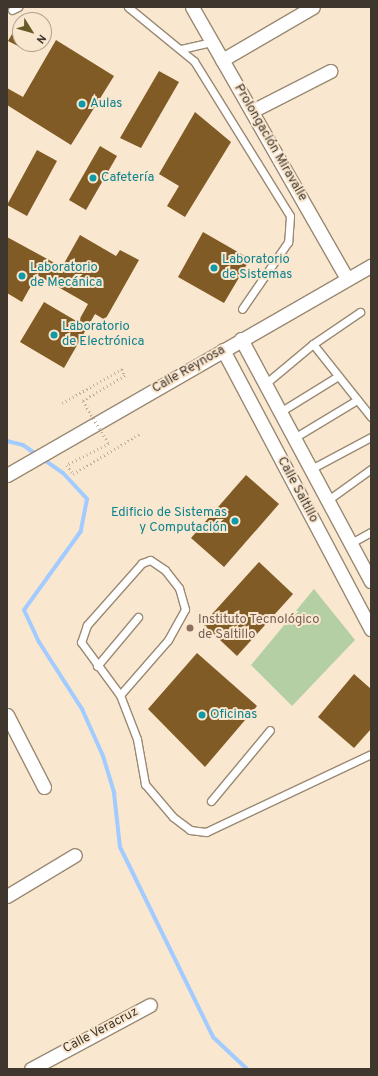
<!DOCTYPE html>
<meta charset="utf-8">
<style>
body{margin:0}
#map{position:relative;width:378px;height:1076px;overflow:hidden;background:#fae7cf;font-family:Overpass,sans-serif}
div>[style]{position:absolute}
.green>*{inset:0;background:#b4cfa4}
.stream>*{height:4px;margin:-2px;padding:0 2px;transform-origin:2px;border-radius:2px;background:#a2cbff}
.building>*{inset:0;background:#805b25}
.path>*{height:2.5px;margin-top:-1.25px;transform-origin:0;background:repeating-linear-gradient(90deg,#bfaf9c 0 1px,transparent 0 4px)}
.roads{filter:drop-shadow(1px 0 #9a8973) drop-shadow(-1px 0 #9a8973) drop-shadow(0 1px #9a8973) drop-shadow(0 -1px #9a8973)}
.service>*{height:7px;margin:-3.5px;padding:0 3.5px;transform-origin:3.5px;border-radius:3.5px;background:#fff}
.minor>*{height:13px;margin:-6.5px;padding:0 6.5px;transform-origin:6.5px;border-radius:6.5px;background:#fff}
.path-bridge>*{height:2.5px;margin-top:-1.25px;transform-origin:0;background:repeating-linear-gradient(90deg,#bfaf9c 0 1px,transparent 0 4px)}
.dots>*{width:11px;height:11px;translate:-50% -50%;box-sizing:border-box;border:2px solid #fae7cf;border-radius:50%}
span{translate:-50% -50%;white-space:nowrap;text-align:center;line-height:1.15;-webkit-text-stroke:4px #fae7cf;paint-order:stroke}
.culture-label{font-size:13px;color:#0d838f}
.left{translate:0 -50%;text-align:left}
.right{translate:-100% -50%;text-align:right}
.street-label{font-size:13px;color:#3f372e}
.education-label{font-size:13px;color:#785e54}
.frame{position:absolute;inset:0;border:8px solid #3f372e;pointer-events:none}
.north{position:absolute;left:12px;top:12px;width:40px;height:40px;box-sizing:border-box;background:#fae7cf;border:1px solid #afa18f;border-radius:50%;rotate:127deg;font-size:11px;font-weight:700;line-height:16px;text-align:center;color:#3f372e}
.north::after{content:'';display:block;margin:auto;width:14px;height:18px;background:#695927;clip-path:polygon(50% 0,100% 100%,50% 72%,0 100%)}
</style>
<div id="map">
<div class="green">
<div style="clip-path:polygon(314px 589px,355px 640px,292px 706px,251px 665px)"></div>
</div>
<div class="stream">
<div style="left:7px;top:441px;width:16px;rotate:14deg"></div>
<div style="left:23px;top:445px;width:49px;rotate:35deg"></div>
<div style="left:63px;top:473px;width:35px;rotate:47deg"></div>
<div style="left:87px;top:499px;width:33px;rotate:101deg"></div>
<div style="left:81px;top:531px;width:97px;rotate:125.8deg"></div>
<div style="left:24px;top:610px;width:35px;rotate:65deg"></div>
<div style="left:39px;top:642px;width:80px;rotate:57.3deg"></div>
<div style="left:82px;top:709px;width:51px;rotate:65.9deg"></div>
<div style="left:103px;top:756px;width:39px;rotate:73deg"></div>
<div style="left:114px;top:793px;width:54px;rotate:83.7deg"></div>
<div style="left:120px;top:847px;width:212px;rotate:63.9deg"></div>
<div style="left:213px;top:1037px;width:47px;rotate:43.3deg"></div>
</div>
<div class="building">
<div style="clip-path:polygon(20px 20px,20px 47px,8px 41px)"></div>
<div style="clip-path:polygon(56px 40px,114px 76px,71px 145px,7px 105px,7px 88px,23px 97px)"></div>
<div style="clip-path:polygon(159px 71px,179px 82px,141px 148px,120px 138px)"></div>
<div style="clip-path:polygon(195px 112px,231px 142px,185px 217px,167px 206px,179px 186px,159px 174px)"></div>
<div style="clip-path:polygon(100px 146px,117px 156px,86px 210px,69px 200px)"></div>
<div style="clip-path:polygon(37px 150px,57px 161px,27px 216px,7px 205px)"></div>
<div style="clip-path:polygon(203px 232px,250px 259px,224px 303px,178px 277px)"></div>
<div style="clip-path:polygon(80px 235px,116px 256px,120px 250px,139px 260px,105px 320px,95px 314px,64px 368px,20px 342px,44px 302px,78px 322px,88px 304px,37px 275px,22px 302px,7px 293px,7px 237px,62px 267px)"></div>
<div style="clip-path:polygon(246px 475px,279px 504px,224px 567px,191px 538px)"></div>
<div style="clip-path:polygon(259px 562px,293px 594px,237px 656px,203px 624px)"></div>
<div style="clip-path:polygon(197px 653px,257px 706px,205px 767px,148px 709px)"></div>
<div style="clip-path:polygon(354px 674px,371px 689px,371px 729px,354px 748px,318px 717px)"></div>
</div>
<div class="path">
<div style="left:62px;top:403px;width:69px;rotate:-29.5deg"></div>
<div style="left:122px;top:369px;width:8px;rotate:67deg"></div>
<div style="left:125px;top:376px;width:49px;rotate:149.2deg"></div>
<div style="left:109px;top:444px;width:47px;rotate:153.4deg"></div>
<div style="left:67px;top:465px;width:11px;rotate:56deg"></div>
<div style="left:73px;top:474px;width:79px;rotate:-31.1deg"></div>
</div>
<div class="roads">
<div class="service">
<div style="left:128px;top:7px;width:85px;rotate:39.3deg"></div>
<div style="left:194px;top:61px;width:182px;rotate:58.2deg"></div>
<div style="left:290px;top:216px;width:26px;rotate:94deg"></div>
<div style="left:288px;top:242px;width:81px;rotate:124.5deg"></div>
<div style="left:12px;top:10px;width:7px;rotate:-27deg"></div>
<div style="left:181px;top:49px;width:32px;rotate:-13deg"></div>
<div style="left:313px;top:344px;width:57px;rotate:-34.2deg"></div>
<div style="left:265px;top:384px;width:62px;rotate:-39.8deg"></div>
<div style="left:313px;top:344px;width:93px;rotate:51.5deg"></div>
<div style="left:280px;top:412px;width:68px;rotate:-31.8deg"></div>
<div style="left:294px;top:438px;width:74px;rotate:-31.1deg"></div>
<div style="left:311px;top:469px;width:68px;rotate:-28.1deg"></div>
<div style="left:328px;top:500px;width:53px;rotate:-35.8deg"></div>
<div style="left:351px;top:543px;width:23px;rotate:-29deg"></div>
<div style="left:97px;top:666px;width:64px;rotate:-50.1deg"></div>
<div style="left:120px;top:695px;width:73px;rotate:-48.9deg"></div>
<div style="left:168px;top:640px;width:35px;rotate:-61deg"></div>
<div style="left:185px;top:609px;width:22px;rotate:-106deg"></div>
<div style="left:179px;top:588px;width:23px;rotate:-128deg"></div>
<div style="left:165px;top:570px;width:18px;rotate:-146deg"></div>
<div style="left:150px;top:560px;width:9px;rotate:159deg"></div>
<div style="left:142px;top:563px;width:83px;rotate:131.6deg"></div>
<div style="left:87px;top:625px;width:18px;rotate:109deg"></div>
<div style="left:81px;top:642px;width:66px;rotate:53.7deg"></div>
<div style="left:120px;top:695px;width:47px;rotate:68.9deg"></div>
<div style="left:137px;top:739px;width:46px;rotate:79.9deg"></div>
<div style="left:145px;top:784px;width:43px;rotate:49.7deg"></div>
<div style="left:173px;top:817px;width:21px;rotate:37deg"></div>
<div style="left:190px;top:830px;width:16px;rotate:7deg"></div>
<div style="left:206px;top:832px;width:183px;rotate:-25.3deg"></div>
<div style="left:211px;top:801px;width:92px;rotate:-50.3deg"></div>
</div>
<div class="minor">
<div style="left:192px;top:7px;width:313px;rotate:60.3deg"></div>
<div style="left:222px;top:60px;width:105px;rotate:-30.2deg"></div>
<div style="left:252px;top:111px;width:88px;rotate:-27.1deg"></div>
<div style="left:241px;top:339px;width:275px;rotate:61.8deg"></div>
<div style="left:223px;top:350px;width:316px;rotate:62.1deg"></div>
<div style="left:7px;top:475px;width:420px;rotate:-29.9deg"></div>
<div style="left:7px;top:715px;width:81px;rotate:62.8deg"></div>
<div style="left:7px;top:896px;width:79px;rotate:-31.1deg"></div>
<div style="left:31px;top:1069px;width:135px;rotate:-28.3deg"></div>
</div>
</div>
<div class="path-bridge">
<div style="left:83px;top:401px;width:50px;rotate:58.8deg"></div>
</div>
<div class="dots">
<div style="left:82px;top:104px;background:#0f9aa8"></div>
<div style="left:93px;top:178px;background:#0f9aa8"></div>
<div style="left:214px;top:268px;background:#0f9aa8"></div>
<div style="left:22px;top:276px;background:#0f9aa8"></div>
<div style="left:54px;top:335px;background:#0f9aa8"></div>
<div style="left:235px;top:521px;background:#0f9aa8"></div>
<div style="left:190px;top:628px;background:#8d6e63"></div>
<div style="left:202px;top:715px;background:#0f9aa8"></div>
</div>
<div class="culture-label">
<span class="left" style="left:90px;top:104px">Aulas</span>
<span class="left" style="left:101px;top:178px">Cafetería</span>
<span class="left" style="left:222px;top:268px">Laboratorio<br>de Sistemas</span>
<span class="left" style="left:30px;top:276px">Laboratorio<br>de Mecánica</span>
<span class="left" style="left:62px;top:335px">Laboratorio<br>de Electrónica</span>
<span class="right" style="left:227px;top:521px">Edificio de Sistemas<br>y Computación</span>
<span class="left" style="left:210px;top:715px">Oficinas</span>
</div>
<div class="street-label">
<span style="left:270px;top:143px;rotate:60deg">Prolongación Miravalle</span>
<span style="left:189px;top:370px;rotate:-30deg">Calle Reynosa</span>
<span style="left:297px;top:490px;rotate:62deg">Calle Saltillo</span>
<span style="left:101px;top:1031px;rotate:-28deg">Calle Veracruz</span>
</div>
<div class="education-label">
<span class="left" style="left:198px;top:628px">Instituto Tecnológico<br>de Saltillo</span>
</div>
<div class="frame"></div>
<div class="north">N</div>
</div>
